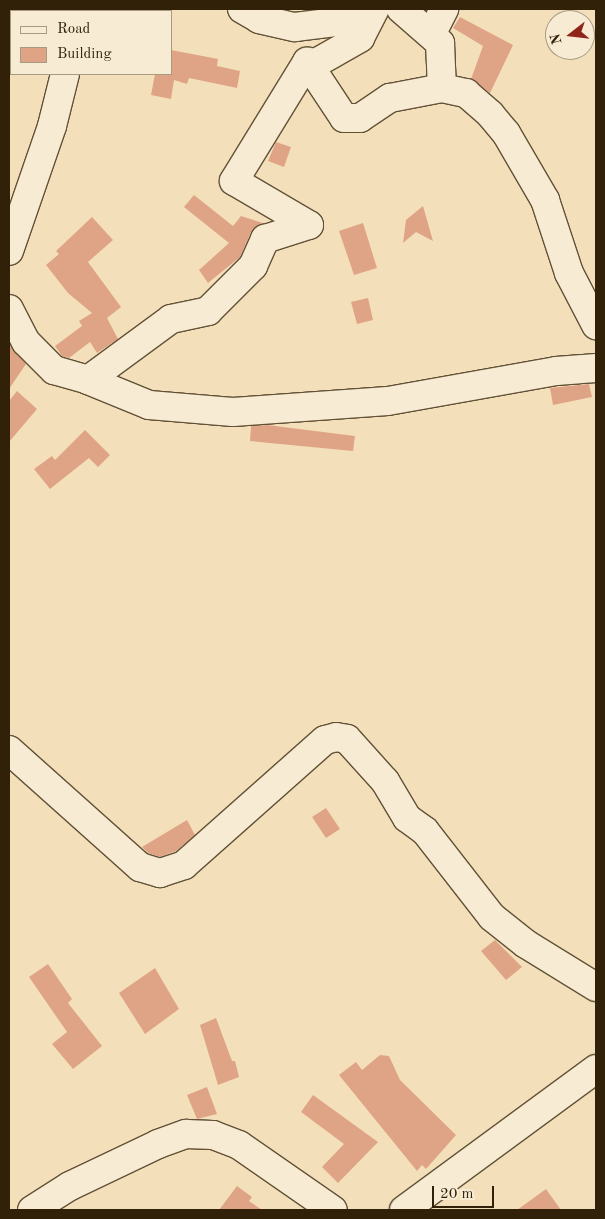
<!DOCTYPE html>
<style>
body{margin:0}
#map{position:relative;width:605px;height:1219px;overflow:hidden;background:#f3e0bb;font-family:"Old Standard TT",serif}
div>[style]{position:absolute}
.building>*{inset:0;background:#dfa486}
.roads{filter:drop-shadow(1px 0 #625136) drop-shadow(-1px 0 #625136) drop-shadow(0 1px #625136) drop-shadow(0 -1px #625136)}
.minor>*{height:28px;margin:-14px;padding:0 14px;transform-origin:14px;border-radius:14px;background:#f7ebd3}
span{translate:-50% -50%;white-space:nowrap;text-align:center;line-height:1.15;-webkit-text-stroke:4px #f7ebd3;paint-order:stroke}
.frame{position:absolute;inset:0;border:10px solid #322109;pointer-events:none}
.legend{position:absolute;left:10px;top:10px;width:162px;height:65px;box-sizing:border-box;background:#f7ebd3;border:1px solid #a89a82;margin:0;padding:6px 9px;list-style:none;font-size:15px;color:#322109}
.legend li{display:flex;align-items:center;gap:10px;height:25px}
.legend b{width:25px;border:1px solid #a89a82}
.north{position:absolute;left:545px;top:10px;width:50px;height:50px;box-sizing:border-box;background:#f7ebd3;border:1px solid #a89a82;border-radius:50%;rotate:254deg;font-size:14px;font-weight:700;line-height:20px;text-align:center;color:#322109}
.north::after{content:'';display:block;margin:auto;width:18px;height:22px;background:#8f2418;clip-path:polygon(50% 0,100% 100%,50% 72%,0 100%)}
.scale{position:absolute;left:432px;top:1186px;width:62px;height:22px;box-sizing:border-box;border:2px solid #322109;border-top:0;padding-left:6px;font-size:15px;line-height:18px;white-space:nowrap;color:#322109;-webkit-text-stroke:4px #f7ebd3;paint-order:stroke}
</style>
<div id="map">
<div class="building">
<div style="clip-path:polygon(460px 17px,513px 45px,490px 93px,471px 79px,483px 46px,453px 28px)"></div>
<div style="clip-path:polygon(171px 50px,218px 59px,217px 66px,240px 71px,237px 88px,189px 78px,187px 84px,174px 80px,171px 99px,151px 95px,155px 74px,171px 74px)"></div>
<div style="clip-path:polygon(276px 142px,291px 147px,284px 167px,268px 161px)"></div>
<div style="clip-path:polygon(194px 195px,233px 226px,241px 216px,263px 223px,251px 232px,240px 257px,208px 283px,199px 270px,229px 243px,184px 207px)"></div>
<div style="clip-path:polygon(423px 206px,433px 241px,416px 232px,403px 243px,406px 220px)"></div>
<div style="clip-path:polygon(92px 217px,113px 240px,88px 262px,121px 307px,107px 318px,118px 339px,97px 353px,90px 342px,69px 358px,62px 356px,55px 346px,82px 326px,79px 321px,92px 313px,68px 293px,46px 265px,59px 254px,56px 251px)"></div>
<div style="clip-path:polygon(363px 223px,377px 268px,354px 275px,339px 231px)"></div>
<div style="clip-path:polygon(368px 298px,373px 320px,357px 324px,351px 302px)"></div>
<div style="clip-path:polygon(9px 343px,26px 364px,9px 389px)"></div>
<div style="clip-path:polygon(589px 384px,592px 397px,553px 405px,550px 388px)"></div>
<div style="clip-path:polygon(17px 391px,37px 409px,9px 442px,9px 401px)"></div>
<div style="clip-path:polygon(267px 425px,355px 436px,353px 451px,250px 441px,251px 426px)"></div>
<div style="clip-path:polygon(85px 430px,110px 455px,98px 467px,89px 458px,50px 489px,34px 469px,52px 456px,55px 460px)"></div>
<div style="clip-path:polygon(326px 808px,340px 829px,326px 838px,312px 817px)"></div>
<div style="clip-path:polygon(187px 820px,195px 835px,176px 851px,160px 857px,148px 853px,142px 847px)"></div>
<div style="clip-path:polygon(495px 940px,522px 967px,506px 980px,481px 951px)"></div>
<div style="clip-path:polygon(48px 964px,72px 999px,68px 1003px,102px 1046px,73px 1069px,52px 1044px,67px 1032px,29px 977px)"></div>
<div style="clip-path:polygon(155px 968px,179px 1009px,145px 1034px,119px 993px)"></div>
<div style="clip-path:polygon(216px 1018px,232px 1061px,235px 1061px,239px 1077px,218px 1085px,200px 1025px)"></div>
<div style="clip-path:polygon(380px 1055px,389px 1056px,400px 1080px,456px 1135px,426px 1169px,422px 1165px,417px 1171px,339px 1075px,356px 1062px,362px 1070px)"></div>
<div style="clip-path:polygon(207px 1087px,217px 1114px,197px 1119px,187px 1095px)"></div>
<div style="clip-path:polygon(313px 1095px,378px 1142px,338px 1183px,322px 1167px,344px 1144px,301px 1112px)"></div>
<div style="clip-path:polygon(237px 1186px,252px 1197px,249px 1201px,262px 1210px,219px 1210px)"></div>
<div style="clip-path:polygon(546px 1189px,561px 1210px,517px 1210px)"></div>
</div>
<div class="roads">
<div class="minor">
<div style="left:242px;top:9px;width:20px;rotate:30deg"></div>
<div style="left:259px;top:19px;width:37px;rotate:13deg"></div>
<div style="left:295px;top:27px;width:65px;rotate:-7deg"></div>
<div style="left:360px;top:19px;width:10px;rotate:-84deg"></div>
<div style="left:401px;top:9px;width:52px;rotate:41.1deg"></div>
<div style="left:440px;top:43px;width:45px;rotate:87.5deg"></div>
<div style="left:82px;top:11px;width:2px;rotate:-63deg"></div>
<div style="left:432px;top:33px;width:27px;rotate:-63deg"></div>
<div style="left:307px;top:62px;width:67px;rotate:56.5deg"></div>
<div style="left:344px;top:118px;width:16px"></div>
<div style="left:360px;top:118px;width:36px;rotate:-34deg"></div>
<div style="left:390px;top:98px;width:53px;rotate:-10.9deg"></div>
<div style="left:442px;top:88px;width:25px;rotate:12deg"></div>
<div style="left:466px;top:93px;width:32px;rotate:41deg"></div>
<div style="left:490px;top:114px;width:25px;rotate:50deg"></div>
<div style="left:506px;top:133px;width:78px;rotate:59.8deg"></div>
<div style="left:545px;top:200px;width:77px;rotate:71.8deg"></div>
<div style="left:569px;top:273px;width:59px;rotate:62.6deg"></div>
<div style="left:307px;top:62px;width:9px;rotate:6deg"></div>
<div style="left:316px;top:63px;width:51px;rotate:-29.6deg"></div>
<div style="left:360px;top:38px;width:33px;rotate:-63deg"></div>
<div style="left:9px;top:251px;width:132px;rotate:-71deg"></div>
<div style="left:52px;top:126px;width:54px;rotate:-76deg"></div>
<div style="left:9px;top:309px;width:37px;rotate:63deg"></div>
<div style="left:26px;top:342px;width:40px;rotate:45deg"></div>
<div style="left:54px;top:370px;width:35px;rotate:16deg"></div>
<div style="left:88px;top:380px;width:66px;rotate:22.3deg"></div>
<div style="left:149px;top:405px;width:84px;rotate:4.8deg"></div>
<div style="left:233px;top:412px;width:155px;rotate:-4.1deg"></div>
<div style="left:388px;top:401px;width:171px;rotate:-10.1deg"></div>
<div style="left:556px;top:371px;width:40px;rotate:-4.3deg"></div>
<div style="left:88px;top:380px;width:103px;rotate:-36.3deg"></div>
<div style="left:171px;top:319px;width:38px;rotate:-12deg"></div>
<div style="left:208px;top:311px;width:64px;rotate:-45deg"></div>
<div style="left:253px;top:266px;width:30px;rotate:-66deg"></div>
<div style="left:265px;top:239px;width:46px;rotate:-17.7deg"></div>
<div style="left:309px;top:225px;width:87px;rotate:-149.6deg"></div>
<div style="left:234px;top:181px;width:140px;rotate:-58.5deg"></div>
<div style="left:9px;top:750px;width:176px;rotate:41.8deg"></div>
<div style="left:140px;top:867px;width:21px;rotate:17deg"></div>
<div style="left:160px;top:873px;width:25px;rotate:-18deg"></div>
<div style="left:184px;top:865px;width:188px;rotate:-41.6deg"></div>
<div style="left:325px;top:740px;width:11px;rotate:-15deg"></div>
<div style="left:336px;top:737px;width:11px;rotate:10deg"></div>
<div style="left:347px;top:739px;width:57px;rotate:47.9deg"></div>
<div style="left:385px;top:781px;width:43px;rotate:59.3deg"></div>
<div style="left:407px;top:818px;width:22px;rotate:36deg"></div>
<div style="left:425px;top:831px;width:109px;rotate:52.1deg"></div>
<div style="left:492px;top:917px;width:43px;rotate:38.5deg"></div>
<div style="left:526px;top:944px;width:82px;rotate:31.6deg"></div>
<div style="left:32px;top:1210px;width:45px;rotate:-32.3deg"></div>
<div style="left:70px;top:1186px;width:98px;rotate:-25.5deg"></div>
<div style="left:158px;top:1144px;width:30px;rotate:-20deg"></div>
<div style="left:186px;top:1134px;width:27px;rotate:2deg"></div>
<div style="left:213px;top:1135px;width:28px;rotate:21deg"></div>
<div style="left:239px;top:1145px;width:114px;rotate:34.7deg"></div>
<div style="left:404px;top:1210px;width:238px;rotate:-36.3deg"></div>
</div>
</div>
<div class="frame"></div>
<ul class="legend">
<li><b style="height:6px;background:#f7ebd3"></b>Road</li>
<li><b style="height:14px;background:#dfa486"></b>Building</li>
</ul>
<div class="north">N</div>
<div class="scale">20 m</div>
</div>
